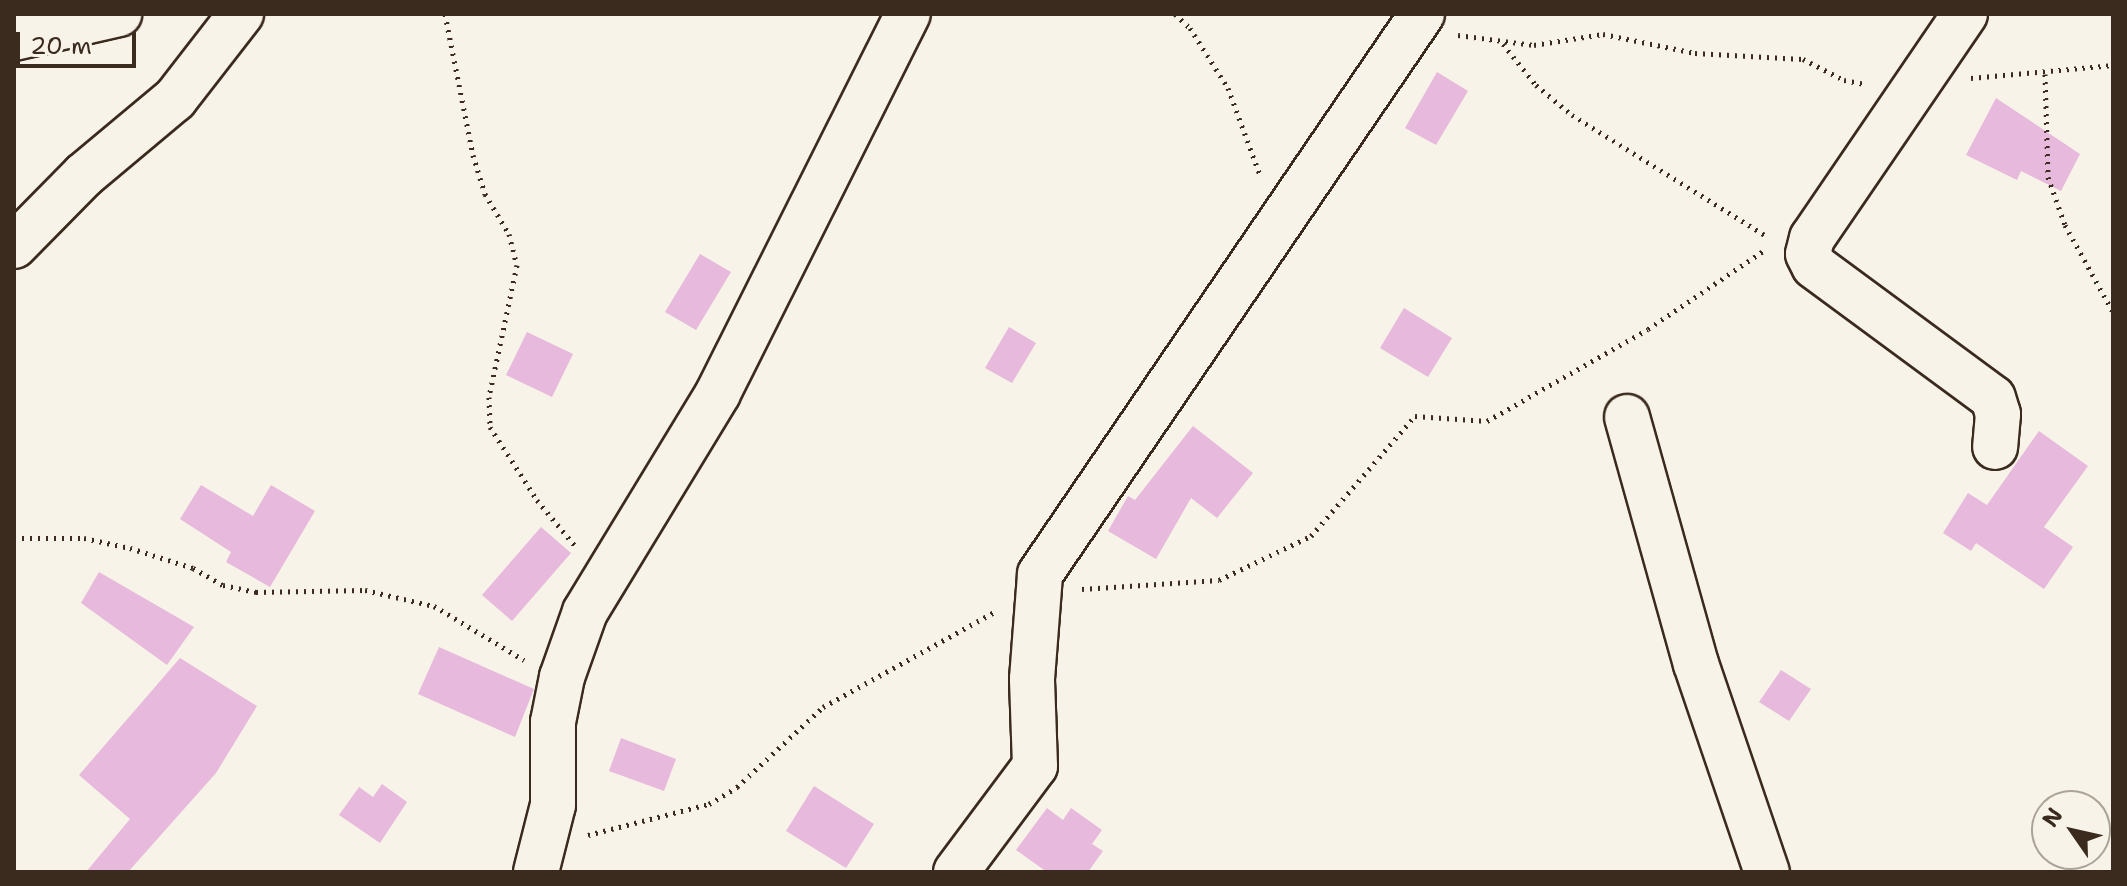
<!DOCTYPE html>
<style>
body{margin:0}
#map{position:relative;width:2127px;height:886px;overflow:hidden;background:#f7f3e8;font-family:"Shantell Sans",sans-serif}
div>[style]{position:absolute}
.building>*{inset:0;background:#e7b9dc}
.path>*{height:5px;margin-top:-2.5px;transform-origin:0;background:repeating-linear-gradient(90deg,#3b2a1e 0 2px,transparent 0 8px)}
.roads{filter:drop-shadow(2px 0 #3b2a1e) drop-shadow(-2px 0 #3b2a1e) drop-shadow(0 2px #3b2a1e) drop-shadow(0 -2px #3b2a1e)}
.minor>*{height:44px;margin:-22px;padding:0 22px;transform-origin:22px;border-radius:22px;background:#f7f3e8}
span{translate:-50% -50%;white-space:nowrap;text-align:center;line-height:1.15;-webkit-text-stroke:7px #f7f3e8;paint-order:stroke}
.frame{position:absolute;inset:0;border:16px solid #3b2a1e;pointer-events:none}
.north{position:absolute;left:2031px;top:790px;width:80px;height:80px;box-sizing:border-box;background:#f7f3e8;border:2px solid #aca397;border-radius:50%;rotate:304deg;font-size:22px;font-weight:700;line-height:32px;text-align:center;color:#3b2a1e}
.north::after{content:'';display:block;margin:auto;width:28px;height:36px;background:#3b2a1e;clip-path:polygon(50% 0,100% 100%,50% 72%,0 100%)}
.scale{position:absolute;left:16px;top:32px;width:120px;height:36px;box-sizing:border-box;border:4px solid #3b2a1e;border-top:0;padding-left:10px;font-size:24px;line-height:28px;white-space:nowrap;color:#3b2a1e;-webkit-text-stroke:6px #f7f3e8;paint-order:stroke}
</style>
<div id="map">
<div class="building">
<div style="clip-path:polygon(1437px 72px,1468px 91px,1436px 145px,1405px 128px)"></div>
<div style="clip-path:polygon(1996px 98px,2080px 154px,2061px 191px,2021px 171px,2017px 180px,1966px 155px)"></div>
<div style="clip-path:polygon(700px 254px,731px 272px,696px 330px,665px 312px)"></div>
<div style="clip-path:polygon(1404px 308px,1452px 338px,1428px 377px,1380px 348px)"></div>
<div style="clip-path:polygon(1009px 327px,1036px 343px,1012px 383px,985px 368px)"></div>
<div style="clip-path:polygon(527px 332px,573px 354px,552px 397px,506px 375px)"></div>
<div style="clip-path:polygon(1193px 426px,1253px 473px,1217px 518px,1191px 498px,1156px 559px,1108px 531px,1128px 496px,1135px 500px)"></div>
<div style="clip-path:polygon(2039px 431px,2088px 466px,2044px 527px,2073px 547px,2044px 589px,1976px 543px,1971px 551px,1943px 533px,1968px 493px,1987px 505px)"></div>
<div style="clip-path:polygon(201px 485px,253px 516px,271px 485px,315px 511px,270px 587px,226px 562px,231px 552px,180px 519px)"></div>
<div style="clip-path:polygon(541px 527px,571px 553px,512px 621px,482px 595px)"></div>
<div style="clip-path:polygon(99px 572px,194px 627px,167px 665px,81px 603px)"></div>
<div style="clip-path:polygon(439px 647px,534px 689px,515px 737px,418px 694px)"></div>
<div style="clip-path:polygon(180px 658px,257px 706px,216px 773px,128px 872px,86px 872px,130px 819px,79px 775px)"></div>
<div style="clip-path:polygon(1781px 670px,1811px 689px,1789px 721px,1759px 702px)"></div>
<div style="clip-path:polygon(621px 738px,676px 759px,664px 791px,609px 771px)"></div>
<div style="clip-path:polygon(382px 784px,407px 802px,380px 843px,339px 815px,359px 787px,373px 797px)"></div>
<div style="clip-path:polygon(814px 786px,874px 824px,846px 868px,786px 831px)"></div>
<div style="clip-path:polygon(1047px 808px,1063px 820px,1071px 808px,1102px 830px,1092px 844px,1103px 851px,1088px 872px,1047px 872px,1016px 850px)"></div>
</div>
<div class="path">
<div style="left:445px;top:14px;width:144px;rotate:78.8deg"></div>
<div style="left:473px;top:155px;width:41px;rotate:72.9deg"></div>
<div style="left:485px;top:194px;width:47px;rotate:59deg"></div>
<div style="left:509px;top:234px;width:32px;rotate:76deg"></div>
<div style="left:517px;top:265px;width:135px;rotate:102deg"></div>
<div style="left:489px;top:397px;width:30px;rotate:88deg"></div>
<div style="left:490px;top:427px;width:87px;rotate:57.2deg"></div>
<div style="left:537px;top:500px;width:61px;rotate:50.3deg"></div>
<div style="left:1175px;top:14px;width:21px;rotate:43deg"></div>
<div style="left:1190px;top:28px;width:71px;rotate:57.7deg"></div>
<div style="left:1228px;top:88px;width:93px;rotate:69.8deg"></div>
<div style="left:1458px;top:35px;width:77px;rotate:7.5deg"></div>
<div style="left:1534px;top:45px;width:70px;rotate:-9.1deg"></div>
<div style="left:1603px;top:34px;width:94px;rotate:11.7deg"></div>
<div style="left:1695px;top:53px;width:108px;rotate:3.2deg"></div>
<div style="left:1803px;top:59px;width:46px;rotate:27.1deg"></div>
<div style="left:1844px;top:80px;width:21px;rotate:11deg"></div>
<div style="left:1503px;top:44px;width:53px;rotate:51.2deg"></div>
<div style="left:1536px;top:85px;width:47px;rotate:39.8deg"></div>
<div style="left:1572px;top:115px;width:231px;rotate:31.9deg"></div>
<div style="left:2045px;top:74px;width:103px;rotate:88.3deg"></div>
<div style="left:2048px;top:177px;width:51px;rotate:70.5deg"></div>
<div style="left:2065px;top:225px;width:99px;rotate:61.1deg"></div>
<div style="left:1971px;top:78px;width:143px;rotate:-5.2deg"></div>
<div style="left:14px;top:538px;width:70px"></div>
<div style="left:84px;top:538px;width:47px;rotate:12.3deg"></div>
<div style="left:130px;top:548px;width:66px;rotate:17.6deg"></div>
<div style="left:193px;top:568px;width:34px;rotate:30deg"></div>
<div style="left:223px;top:585px;width:34px;rotate:12deg"></div>
<div style="left:256px;top:592px;width:109px;rotate:-1.1deg"></div>
<div style="left:365px;top:590px;width:71px;rotate:13.1deg"></div>
<div style="left:434px;top:606px;width:105px;rotate:31deg"></div>
<div style="left:1082px;top:589px;width:137px;rotate:-3.8deg"></div>
<div style="left:1219px;top:580px;width:102px;rotate:-25.6deg"></div>
<div style="left:1311px;top:536px;width:159px;rotate:-49.1deg"></div>
<div style="left:1415px;top:416px;width:72px;rotate:4deg"></div>
<div style="left:1487px;top:421px;width:185px;rotate:-29.7deg"></div>
<div style="left:1648px;top:329px;width:143px;rotate:-34.1deg"></div>
<div style="left:588px;top:835px;width:125px;rotate:-14.4deg"></div>
<div style="left:709px;top:804px;width:33px;rotate:-31deg"></div>
<div style="left:737px;top:787px;width:117px;rotate:-42.9deg"></div>
<div style="left:823px;top:707px;width:198px;rotate:-29deg"></div>
</div>
<div class="roads">
<div class="minor">
<div style="left:1965px;top:14px;width:271px;rotate:124.3deg"></div>
<div style="left:1812px;top:238px;width:16px;rotate:104deg"></div>
<div style="left:1808px;top:254px;width:13px;rotate:63deg"></div>
<div style="left:1814px;top:266px;width:222px;rotate:36.4deg"></div>
<div style="left:1993px;top:398px;width:17px;rotate:73deg"></div>
<div style="left:1998px;top:414px;width:33px;rotate:95deg"></div>
<div style="left:14px;top:38px;width:108px;rotate:-12.9deg"></div>
<div style="left:14px;top:246px;width:100px;rotate:-45.4deg"></div>
<div style="left:84px;top:175px;width:119px;rotate:-39.9deg"></div>
<div style="left:175px;top:99px;width:108px;rotate:-52.2deg"></div>
<div style="left:1627px;top:417px;width:256px;rotate:74.4deg"></div>
<div style="left:1696px;top:664px;width:220px;rotate:71.2deg"></div>
<div style="left:536px;top:872px;width:69px;rotate:-75.8deg"></div>
<div style="left:553px;top:805px;width:83px;rotate:-90deg"></div>
<div style="left:553px;top:722px;width:46px;rotate:-78.7deg"></div>
<div style="left:562px;top:677px;width:69px;rotate:-70.5deg"></div>
<div style="left:585px;top:612px;width:256px;rotate:-58.7deg"></div>
<div style="left:718px;top:393px;width:424px;rotate:-63.4deg"></div>
<div style="left:956px;top:872px;width:132px;rotate:-53.3deg"></div>
<div style="left:1035px;top:766px;width:87px;rotate:-92deg"></div>
<div style="left:1032px;top:679px;width:105px;rotate:-85.6deg"></div>
<div style="left:1040px;top:574px;width:678px;rotate:-55.7deg"></div>
</div>
</div>
<div class="frame"></div>
<div class="north">N</div>
<div class="scale">20 m</div>
</div>
